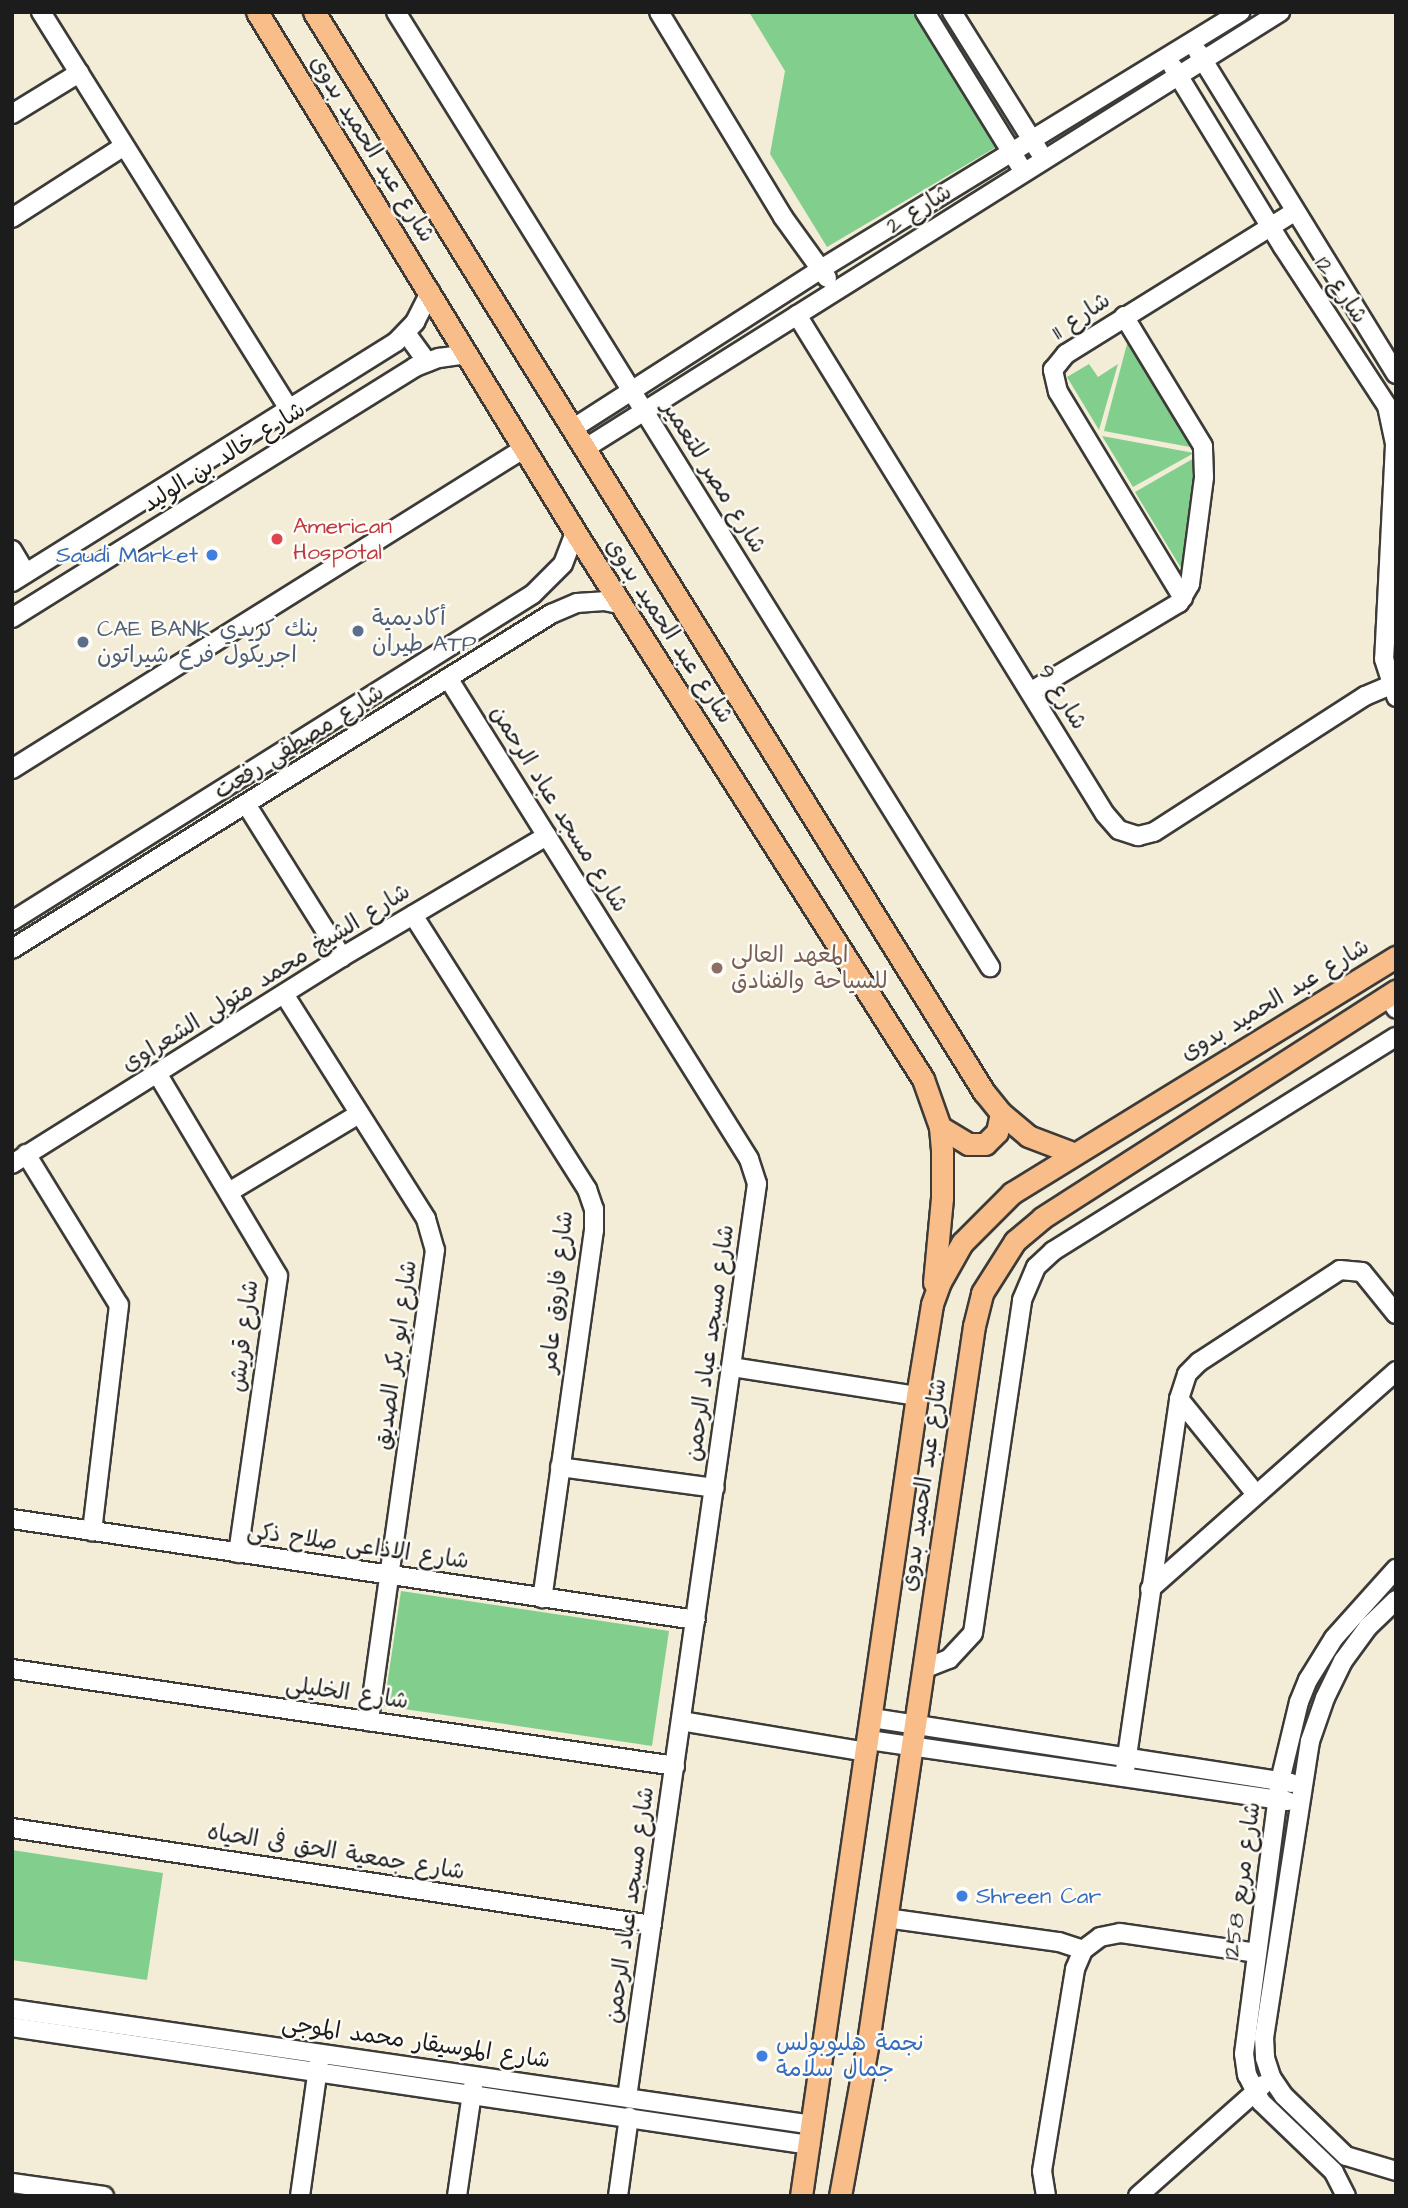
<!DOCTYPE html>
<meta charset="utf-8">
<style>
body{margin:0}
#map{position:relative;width:1408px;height:2208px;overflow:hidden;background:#f3ecd6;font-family:"Architects Daughter","Playpen Sans Arabic",sans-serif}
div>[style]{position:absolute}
.green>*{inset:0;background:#82cf8d}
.roads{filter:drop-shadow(2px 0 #3c3b38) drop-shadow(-2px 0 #3c3b38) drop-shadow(0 2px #3c3b38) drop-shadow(0 -2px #3c3b38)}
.minor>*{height:18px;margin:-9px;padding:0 9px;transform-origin:9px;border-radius:9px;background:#fff}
.major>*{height:21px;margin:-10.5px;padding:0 10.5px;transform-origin:10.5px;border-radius:10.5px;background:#f8bd89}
.dots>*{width:19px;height:19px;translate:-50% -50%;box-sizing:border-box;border:4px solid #fdfcf7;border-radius:50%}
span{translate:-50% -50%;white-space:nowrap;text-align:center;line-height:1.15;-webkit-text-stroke:5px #fdfcf7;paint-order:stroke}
.street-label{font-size:23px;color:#1c1c1c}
.health-label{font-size:23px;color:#be3a42}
.left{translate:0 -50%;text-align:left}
.shop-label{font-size:23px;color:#366cbe}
.right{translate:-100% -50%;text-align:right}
.service-label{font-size:23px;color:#4e5e75}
.education-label{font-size:23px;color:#785e54}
.frame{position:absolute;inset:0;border:14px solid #1c1c1c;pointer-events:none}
</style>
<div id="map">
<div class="green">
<div style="clip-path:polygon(749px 12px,912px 12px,998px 146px,827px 247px,770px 154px,785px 71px)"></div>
<div style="clip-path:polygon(1131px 343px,1185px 431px,1190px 447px,1104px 431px,1127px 344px)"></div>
<div style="clip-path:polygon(1089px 364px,1098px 377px,1118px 364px,1099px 430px,1067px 377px)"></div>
<div style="clip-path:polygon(1102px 436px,1194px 453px,1133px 487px)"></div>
<div style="clip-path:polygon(1196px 457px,1181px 568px,1135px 492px)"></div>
<div style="clip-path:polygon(401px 1591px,669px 1631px,652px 1746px,384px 1706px)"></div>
<div style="clip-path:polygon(12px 1850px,163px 1873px,147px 1980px,12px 1960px)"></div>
</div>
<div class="roads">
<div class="minor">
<div style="left:41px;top:12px;width:468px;rotate:58deg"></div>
<div style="left:396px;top:12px;width:1125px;rotate:58.12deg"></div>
<div style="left:659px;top:12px;width:240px;rotate:58.8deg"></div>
<div style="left:783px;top:217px;width:75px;rotate:54.2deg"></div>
<div style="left:925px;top:12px;width:179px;rotate:58.3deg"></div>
<div style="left:952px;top:12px;width:164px;rotate:58deg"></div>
<div style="left:1198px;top:52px;width:378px;rotate:58.4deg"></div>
<div style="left:1173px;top:67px;width:211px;rotate:58.6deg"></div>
<div style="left:1283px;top:247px;width:190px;rotate:56.8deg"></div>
<div style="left:1387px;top:406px;width:40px;rotate:78deg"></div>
<div style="left:1395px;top:445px;width:214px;rotate:92.9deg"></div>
<div style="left:1384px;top:659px;width:40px;rotate:72deg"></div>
<div style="left:12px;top:114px;width:79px;rotate:-31.5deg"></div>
<div style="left:12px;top:218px;width:133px;rotate:-32.7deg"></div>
<div style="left:797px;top:315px;width:586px;rotate:58.32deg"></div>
<div style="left:1105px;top:814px;width:21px;rotate:49deg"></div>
<div style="left:1119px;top:830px;width:20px;rotate:18deg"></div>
<div style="left:1138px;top:836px;width:16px;rotate:-14deg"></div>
<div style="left:1154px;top:832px;width:251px;rotate:-32.8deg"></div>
<div style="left:1365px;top:696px;width:34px;rotate:-23deg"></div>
<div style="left:406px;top:333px;width:36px;rotate:54deg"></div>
<div style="left:572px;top:429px;width:296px;rotate:-32.7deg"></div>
<div style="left:821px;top:269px;width:492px;rotate:-31.5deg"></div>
<div style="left:584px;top:449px;width:822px;rotate:-32.12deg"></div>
<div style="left:12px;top:550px;width:27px;rotate:59deg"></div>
<div style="left:12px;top:582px;width:453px;rotate:-32deg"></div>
<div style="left:396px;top:342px;width:28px;rotate:-46deg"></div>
<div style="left:415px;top:322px;width:34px;rotate:-63deg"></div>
<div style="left:1183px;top:598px;width:241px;rotate:-121.2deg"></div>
<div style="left:1058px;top:392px;width:23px;rotate:-103deg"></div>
<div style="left:1053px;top:370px;width:21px;rotate:-51deg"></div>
<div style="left:1066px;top:354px;width:269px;rotate:-31.9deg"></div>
<div style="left:12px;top:618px;width:475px;rotate:-31.9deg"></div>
<div style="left:415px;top:367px;width:26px;rotate:-21deg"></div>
<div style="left:439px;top:358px;width:28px;rotate:-8deg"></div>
<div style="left:448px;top:678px;width:567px;rotate:57.96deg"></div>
<div style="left:749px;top:1159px;width:26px;rotate:72deg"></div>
<div style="left:757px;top:1184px;width:922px;rotate:98.1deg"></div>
<div style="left:1030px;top:692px;width:174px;rotate:-30.9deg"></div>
<div style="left:1179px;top:603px;width:22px;rotate:-60deg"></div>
<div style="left:1190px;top:584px;width:108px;rotate:-82.5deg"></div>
<div style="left:1204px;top:477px;width:31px;rotate:-92deg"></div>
<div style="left:1203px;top:446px;width:152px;rotate:-121.3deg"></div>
<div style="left:12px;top:769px;width:605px;rotate:-32.04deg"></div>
<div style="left:246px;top:804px;width:181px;rotate:57.9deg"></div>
<div style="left:413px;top:915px;width:325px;rotate:57.6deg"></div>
<div style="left:587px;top:1189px;width:21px;rotate:71deg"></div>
<div style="left:594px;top:1209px;width:21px;rotate:90deg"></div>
<div style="left:594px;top:1230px;width:372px;rotate:98deg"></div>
<div style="left:12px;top:921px;width:615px;rotate:-32.11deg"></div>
<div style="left:533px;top:594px;width:42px;rotate:-45deg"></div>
<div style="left:563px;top:564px;width:34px;rotate:-69deg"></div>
<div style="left:12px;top:949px;width:635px;rotate:-31.86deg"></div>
<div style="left:551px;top:614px;width:28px;rotate:-23deg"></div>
<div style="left:577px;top:603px;width:27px;rotate:-4deg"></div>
<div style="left:604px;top:601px;width:16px;rotate:11deg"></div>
<div style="left:284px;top:994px;width:266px;rotate:57.7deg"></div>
<div style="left:426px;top:1219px;width:32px;rotate:74deg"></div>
<div style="left:435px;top:1250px;width:476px;rotate:98deg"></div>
<div style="left:1388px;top:996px;width:15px;rotate:58deg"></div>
<div style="left:157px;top:1073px;width:236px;rotate:59.2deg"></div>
<div style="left:278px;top:1276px;width:280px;rotate:98.2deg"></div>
<div style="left:26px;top:1154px;width:177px;rotate:58.4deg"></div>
<div style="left:119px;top:1305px;width:228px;rotate:96.8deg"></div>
<div style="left:12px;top:1164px;width:390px;rotate:-32.1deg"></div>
<div style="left:342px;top:957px;width:238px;rotate:-30.6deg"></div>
<div style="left:229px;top:1192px;width:152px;rotate:-31deg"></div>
<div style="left:732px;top:1367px;width:187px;rotate:8.9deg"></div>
<div style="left:1179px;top:1399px;width:122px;rotate:51deg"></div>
<div style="left:560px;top:1467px;width:156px;rotate:7.7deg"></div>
<div style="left:12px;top:1519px;width:691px;rotate:8.4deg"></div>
<div style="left:1150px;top:1589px;width:329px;rotate:-41.5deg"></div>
<div style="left:1396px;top:1600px;width:39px;rotate:136deg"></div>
<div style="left:1368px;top:1627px;width:42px;rotate:126.3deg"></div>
<div style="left:1343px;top:1661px;width:41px;rotate:115.9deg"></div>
<div style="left:1325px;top:1698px;width:46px;rotate:109.2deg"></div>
<div style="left:1310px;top:1741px;width:300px;rotate:98.8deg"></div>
<div style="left:1264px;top:2037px;width:21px;rotate:87deg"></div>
<div style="left:1265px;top:2058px;width:20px;rotate:72deg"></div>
<div style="left:1271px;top:2077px;width:23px;rotate:56deg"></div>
<div style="left:1284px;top:2096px;width:86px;rotate:44.1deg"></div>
<div style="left:1346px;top:2156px;width:52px;rotate:16.7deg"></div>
<div style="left:12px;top:1669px;width:670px;rotate:8.32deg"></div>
<div style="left:923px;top:1669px;width:28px;rotate:-21deg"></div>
<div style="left:949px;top:1659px;width:35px;rotate:-47deg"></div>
<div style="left:973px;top:1633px;width:337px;rotate:-81.6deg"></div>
<div style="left:1022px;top:1300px;width:36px;rotate:-67deg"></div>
<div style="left:1036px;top:1267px;width:23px;rotate:-43deg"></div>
<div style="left:1053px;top:1251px;width:404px;rotate:-32deg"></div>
<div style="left:872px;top:1718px;width:424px;rotate:8.8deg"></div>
<div style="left:681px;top:1721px;width:189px;rotate:9.5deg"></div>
<div style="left:869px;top:1740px;width:423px;rotate:8.3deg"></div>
<div style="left:1124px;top:1777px;width:382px;rotate:-81.7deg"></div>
<div style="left:1179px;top:1399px;width:26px;rotate:-72deg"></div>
<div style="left:1187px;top:1374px;width:17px;rotate:-45deg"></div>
<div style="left:1199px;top:1362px;width:168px;rotate:-33.1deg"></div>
<div style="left:1340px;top:1270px;width:22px;rotate:5deg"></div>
<div style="left:1362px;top:1272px;width:54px;rotate:51deg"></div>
<div style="left:12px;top:1828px;width:647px;rotate:8.62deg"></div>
<div style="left:886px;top:1918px;width:175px;rotate:7.9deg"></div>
<div style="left:1059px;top:1942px;width:25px;rotate:18deg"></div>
<div style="left:12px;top:2009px;width:809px;rotate:8.24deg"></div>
<div style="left:12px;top:2027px;width:807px;rotate:8.41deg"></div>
<div style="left:12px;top:2183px;width:93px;rotate:8deg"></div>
<div style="left:300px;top:2196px;width:136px;rotate:-82deg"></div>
<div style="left:457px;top:2196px;width:111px;rotate:-81.7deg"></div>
<div style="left:618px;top:2196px;width:80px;rotate:-82.1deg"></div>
<div style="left:1046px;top:2196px;width:25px;rotate:-99deg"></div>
<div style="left:1042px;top:2171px;width:205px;rotate:-80.7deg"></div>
<div style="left:1075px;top:1969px;width:21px;rotate:-67deg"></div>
<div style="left:1083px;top:1950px;width:21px;rotate:-37deg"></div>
<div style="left:1100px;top:1937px;width:20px;rotate:-11deg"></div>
<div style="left:1120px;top:1933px;width:138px;rotate:8.3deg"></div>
<div style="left:1138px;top:2196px;width:167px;rotate:-41.6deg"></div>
<div style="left:1346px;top:2196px;width:27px;rotate:-117deg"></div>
<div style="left:1334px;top:2172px;width:101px;rotate:-136.2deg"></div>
<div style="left:1261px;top:2102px;width:30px;rotate:-117deg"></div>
<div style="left:1247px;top:2075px;width:21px;rotate:-98deg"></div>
<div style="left:1244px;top:2054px;width:275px;rotate:-82.5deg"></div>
<div style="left:1280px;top:1781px;width:81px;rotate:-76.5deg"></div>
<div style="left:1299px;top:1702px;width:24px;rotate:-68deg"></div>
<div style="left:1308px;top:1680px;width:49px;rotate:-58.2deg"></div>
<div style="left:1334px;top:1638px;width:93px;rotate:-48.1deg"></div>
</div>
<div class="major">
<div style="left:257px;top:12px;width:610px;rotate:58.55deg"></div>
<div style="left:575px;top:532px;width:648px;rotate:57.54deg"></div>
<div style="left:923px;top:1079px;width:51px;rotate:70.5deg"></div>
<div style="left:940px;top:1127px;width:25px;rotate:85deg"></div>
<div style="left:942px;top:1152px;width:46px;rotate:90deg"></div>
<div style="left:942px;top:1198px;width:85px;rotate:95.4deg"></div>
<div style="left:314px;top:12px;width:1271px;rotate:58.19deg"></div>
<div style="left:984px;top:1092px;width:27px;rotate:51deg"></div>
<div style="left:1001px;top:1113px;width:35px;rotate:40deg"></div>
<div style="left:1028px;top:1136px;width:48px;rotate:20.7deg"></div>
<div style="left:940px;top:1127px;width:33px;rotate:31deg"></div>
<div style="left:968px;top:1144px;width:17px"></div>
<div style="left:985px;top:1144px;width:17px;rotate:-45deg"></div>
<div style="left:997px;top:1132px;width:19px;rotate:-78deg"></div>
<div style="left:801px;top:2196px;width:808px;rotate:-81.75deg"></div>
<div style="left:917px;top:1396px;width:93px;rotate:-80.7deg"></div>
<div style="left:932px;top:1304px;width:23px;rotate:-70deg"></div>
<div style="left:940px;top:1282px;width:45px;rotate:-60.6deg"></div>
<div style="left:962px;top:1243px;width:71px;rotate:-45deg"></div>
<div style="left:1012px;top:1193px;width:451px;rotate:-31.6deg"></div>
<div style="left:840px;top:2196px;width:157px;rotate:-79.7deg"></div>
<div style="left:868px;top:2042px;width:724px;rotate:-81.58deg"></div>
<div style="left:974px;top:1326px;width:34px;rotate:-76deg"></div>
<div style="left:982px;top:1293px;width:62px;rotate:-57.6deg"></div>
<div style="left:1015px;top:1241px;width:35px;rotate:-40deg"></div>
<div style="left:1042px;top:1218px;width:421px;rotate:-32.7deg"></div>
</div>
</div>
<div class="dots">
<div style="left:277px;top:539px;background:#e0444e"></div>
<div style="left:212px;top:555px;background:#3f7fe0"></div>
<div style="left:358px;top:631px;background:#5c6f8a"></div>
<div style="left:83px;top:642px;background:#5c6f8a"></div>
<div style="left:717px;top:968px;background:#8d6e63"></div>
<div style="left:962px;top:1896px;background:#3f7fe0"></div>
<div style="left:762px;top:2056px;background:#3f7fe0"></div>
</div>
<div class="street-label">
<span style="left:372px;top:149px;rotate:58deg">شارع عبد الحميد بدوى</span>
<span style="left:919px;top:209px;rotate:-32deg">شارع 2</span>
<span style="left:1341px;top:290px;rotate:56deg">شارع 12</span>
<span style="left:1081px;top:316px;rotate:-34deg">شارع 11</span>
<span style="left:224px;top:457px;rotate:-32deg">شارع خالد بن الوليد</span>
<span style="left:714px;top:477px;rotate:58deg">شارع مصر للتعمير</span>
<span style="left:669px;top:631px;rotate:57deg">شارع عبد الحميد بدوى</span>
<span style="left:1062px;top:697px;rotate:58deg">شارع 9</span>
<span style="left:299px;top:742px;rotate:-32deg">شارع مصطفى رفعت</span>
<span style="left:559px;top:809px;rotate:58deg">شارع مسجد عباد الرحمن</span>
<span style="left:266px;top:978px;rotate:-32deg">شارع الشيخ محمد متولى الشعراوى</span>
<span style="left:1275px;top:1000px;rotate:-31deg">شارع عبد الحميد بدوى</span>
<span style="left:557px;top:1292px;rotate:-84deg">شارع فاروق عامر</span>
<span style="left:244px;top:1336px;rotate:-83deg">شارع قريش</span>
<span style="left:710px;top:1343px;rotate:-82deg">شارع مسجد عباد الرحمن</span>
<span style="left:396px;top:1355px;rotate:-82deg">شارع ابو بكر الصديق</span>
<span style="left:924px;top:1485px;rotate:-82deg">شارع عبد الحميد بدوى</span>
<span style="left:358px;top:1546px;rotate:8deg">شارع الاذاعى صلاح ذكى</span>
<span style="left:347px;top:1693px;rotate:8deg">شارع الخليلى</span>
<span style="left:336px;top:1852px;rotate:9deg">شارع جمعية الحق فى الحياه</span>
<span style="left:1242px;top:1881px;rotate:-82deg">شارع مربع 1258</span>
<span style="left:630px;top:1905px;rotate:-82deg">شارع مسجد عباد الرحمن</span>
<span style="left:416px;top:2042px;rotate:8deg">شارع الموسيقار محمد الموجى</span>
</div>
<div class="health-label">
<span class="left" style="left:293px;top:539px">American<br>Hospotal</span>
</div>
<div class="shop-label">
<span class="right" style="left:198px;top:555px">Saudi Market</span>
<span class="left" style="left:976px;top:1896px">Shreen Car</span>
<span class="left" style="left:776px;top:2056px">نجمة هليوبولس<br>جمال سلامة</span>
</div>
<div class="service-label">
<span class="left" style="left:372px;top:631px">أكاديمية<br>طيران ATP</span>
<span class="left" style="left:97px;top:642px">CAE BANK بنك كريدي<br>اجريكول فرع شيراتون</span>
</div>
<div class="education-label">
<span class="left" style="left:731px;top:968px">المعهد العالى<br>للسياحة والفنادق</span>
</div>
<div class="frame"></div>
</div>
